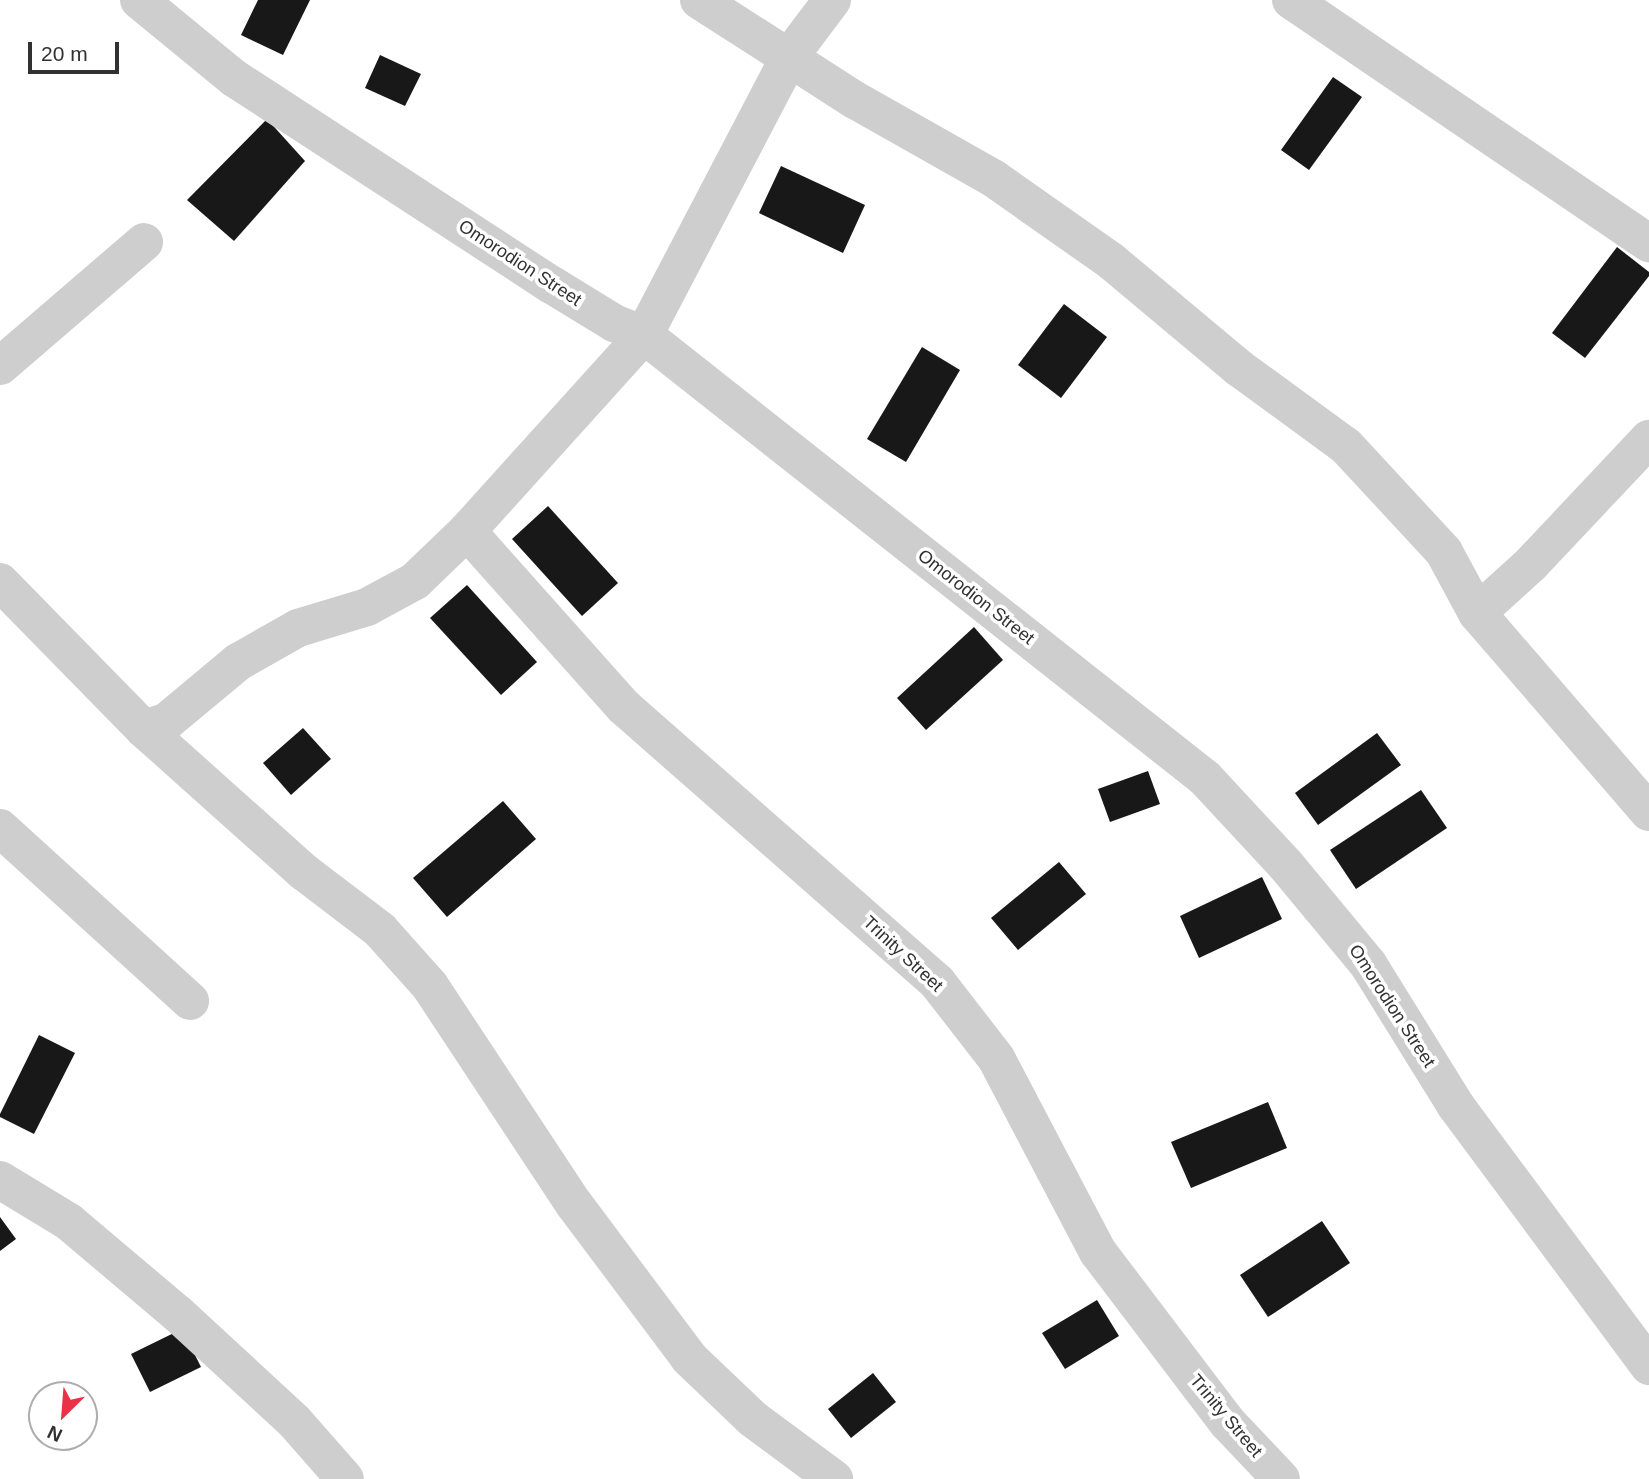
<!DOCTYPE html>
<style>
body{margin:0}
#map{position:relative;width:1649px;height:1479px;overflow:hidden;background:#fff;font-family:Helvetica,sans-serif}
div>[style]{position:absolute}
.building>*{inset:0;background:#181818}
.minor>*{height:38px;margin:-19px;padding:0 19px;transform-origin:19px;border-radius:19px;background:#cecece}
span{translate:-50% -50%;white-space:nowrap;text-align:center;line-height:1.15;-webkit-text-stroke:7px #fff;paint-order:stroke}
.street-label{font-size:18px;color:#313131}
.north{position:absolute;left:28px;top:1381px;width:70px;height:70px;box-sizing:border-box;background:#fff;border:2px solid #adadad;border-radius:50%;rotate:205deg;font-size:19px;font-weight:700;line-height:28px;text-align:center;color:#313131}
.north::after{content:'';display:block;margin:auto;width:24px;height:32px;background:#e93147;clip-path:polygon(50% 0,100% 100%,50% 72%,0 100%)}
.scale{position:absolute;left:28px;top:42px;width:91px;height:32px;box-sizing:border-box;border:4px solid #313131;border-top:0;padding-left:9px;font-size:21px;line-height:24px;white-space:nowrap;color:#313131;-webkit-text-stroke:5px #fff;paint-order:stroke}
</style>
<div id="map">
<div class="building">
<div style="clip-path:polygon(258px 0,310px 0,283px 55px,241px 35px)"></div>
<div style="clip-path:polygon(380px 55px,421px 74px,405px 106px,365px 88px)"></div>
<div style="clip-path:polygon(1333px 77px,1362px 97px,1309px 170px,1281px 150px)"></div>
<div style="clip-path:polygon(267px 119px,305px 161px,234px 241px,187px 200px)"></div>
<div style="clip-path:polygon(781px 166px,865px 205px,843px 253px,759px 213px)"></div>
<div style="clip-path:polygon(1617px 247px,1649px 272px,1649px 276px,1585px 358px,1552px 333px)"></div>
<div style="clip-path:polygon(1064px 304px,1107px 337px,1061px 398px,1018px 365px)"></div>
<div style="clip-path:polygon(922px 347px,960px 370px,906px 462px,867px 439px)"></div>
<div style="clip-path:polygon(548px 506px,618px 583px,582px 616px,512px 539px)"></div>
<div style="clip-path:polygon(467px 585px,537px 662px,501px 695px,430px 618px)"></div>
<div style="clip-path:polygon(974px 627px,1003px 660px,926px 730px,897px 698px)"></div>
<div style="clip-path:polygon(303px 728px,331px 759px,291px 795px,263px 763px)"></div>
<div style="clip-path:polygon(1377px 733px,1401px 765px,1318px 825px,1295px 793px)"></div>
<div style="clip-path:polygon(1148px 771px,1160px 804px,1110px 822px,1098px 789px)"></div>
<div style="clip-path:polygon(1421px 790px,1447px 828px,1356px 889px,1330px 850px)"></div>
<div style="clip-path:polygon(503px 801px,536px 839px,447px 917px,413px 878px)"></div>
<div style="clip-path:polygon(1059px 862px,1086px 894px,1018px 950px,991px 918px)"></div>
<div style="clip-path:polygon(1262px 877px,1282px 919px,1199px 958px,1180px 916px)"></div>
<div style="clip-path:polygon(39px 1035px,75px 1053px,34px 1134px,0 1117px,0 1114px)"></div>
<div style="clip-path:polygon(1268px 1102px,1287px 1148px,1191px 1188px,1171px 1142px)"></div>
<div style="clip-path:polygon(0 1217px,16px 1239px,0 1251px)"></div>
<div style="clip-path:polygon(1322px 1221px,1350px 1263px,1268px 1317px,1240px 1275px)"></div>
<div style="clip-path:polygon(1097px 1300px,1119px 1336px,1065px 1369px,1042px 1333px)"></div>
<div style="clip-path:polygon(182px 1329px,201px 1367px,150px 1392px,131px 1354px)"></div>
<div style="clip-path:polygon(873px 1373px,896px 1402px,851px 1438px,828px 1409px)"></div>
</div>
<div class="minor">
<div style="left:139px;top:0;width:123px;rotate:39.4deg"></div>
<div style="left:234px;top:78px;width:379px;rotate:33.1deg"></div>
<div style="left:552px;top:285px;width:73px;rotate:31.5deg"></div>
<div style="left:614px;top:323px;width:32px;rotate:22deg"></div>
<div style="left:644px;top:335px;width:715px;rotate:38.3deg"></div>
<div style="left:1205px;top:778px;width:117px;rotate:47.1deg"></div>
<div style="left:1285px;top:864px;width:130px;rotate:50.3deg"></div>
<div style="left:1368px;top:964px;width:167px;rotate:58.2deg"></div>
<div style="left:1456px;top:1106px;width:324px;rotate:53.4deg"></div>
<div style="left:699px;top:0;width:185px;rotate:32.7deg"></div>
<div style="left:855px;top:100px;width:159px;rotate:29.5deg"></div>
<div style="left:993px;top:178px;width:144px;rotate:35.1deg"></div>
<div style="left:1111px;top:261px;width:167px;rotate:39.9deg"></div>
<div style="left:1239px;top:368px;width:132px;rotate:36.1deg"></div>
<div style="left:1346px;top:446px;width:144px;rotate:47.2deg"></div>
<div style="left:1444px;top:552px;width:69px;rotate:61.6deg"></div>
<div style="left:1477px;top:613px;width:263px;rotate:49.2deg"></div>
<div style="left:1291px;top:0;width:433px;rotate:34.2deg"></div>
<div style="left:0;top:366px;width:190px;rotate:-40.7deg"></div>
<div style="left:467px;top:531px;width:236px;rotate:48.3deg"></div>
<div style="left:624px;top:707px;width:417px;rotate:41.3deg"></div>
<div style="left:937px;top:982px;width:96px;rotate:52.2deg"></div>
<div style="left:996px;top:1058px;width:219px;rotate:62.3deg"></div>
<div style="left:1098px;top:1252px;width:215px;rotate:52.8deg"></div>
<div style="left:1228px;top:1423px;width:77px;rotate:46.6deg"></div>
<div style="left:0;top:582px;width:206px;rotate:45.6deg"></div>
<div style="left:144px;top:729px;width:215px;rotate:41.8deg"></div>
<div style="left:304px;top:872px;width:96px;rotate:37.3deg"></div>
<div style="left:380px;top:930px;width:75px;rotate:48.2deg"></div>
<div style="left:430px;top:986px;width:261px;rotate:56.6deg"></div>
<div style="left:574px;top:1204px;width:192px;rotate:53.2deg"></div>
<div style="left:689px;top:1358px;width:88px;rotate:43.6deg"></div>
<div style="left:753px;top:1419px;width:101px;rotate:36.5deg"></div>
<div style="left:1477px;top:613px;width:73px;rotate:-42.2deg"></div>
<div style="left:1531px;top:564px;width:172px;rotate:-46.7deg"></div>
<div style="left:144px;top:729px;width:23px;rotate:-18deg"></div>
<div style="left:166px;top:722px;width:94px;rotate:-39.8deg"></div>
<div style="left:238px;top:662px;width:69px;rotate:-29.5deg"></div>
<div style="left:298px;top:628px;width:72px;rotate:-16.9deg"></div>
<div style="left:367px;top:607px;width:55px;rotate:-28.4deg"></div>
<div style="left:415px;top:581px;width:72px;rotate:-43.9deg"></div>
<div style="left:467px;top:531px;width:264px;rotate:-47.9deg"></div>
<div style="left:644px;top:335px;width:315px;rotate:-62.4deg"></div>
<div style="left:790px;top:56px;width:70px;rotate:-53.1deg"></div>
<div style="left:0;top:828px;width:257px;rotate:42.3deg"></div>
<div style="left:0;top:1180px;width:81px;rotate:31.3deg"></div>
<div style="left:69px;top:1222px;width:143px;rotate:40.2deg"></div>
<div style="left:178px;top:1314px;width:158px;rotate:42.7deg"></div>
<div style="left:294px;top:1421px;width:77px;rotate:48.7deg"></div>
</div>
<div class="street-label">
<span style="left:520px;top:263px;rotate:33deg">Omorodion Street</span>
<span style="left:976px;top:597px;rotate:38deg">Omorodion Street</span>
<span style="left:903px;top:954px;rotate:43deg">Trinity Street</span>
<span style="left:1392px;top:1006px;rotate:57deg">Omorodion Street</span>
<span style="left:1226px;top:1416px;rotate:50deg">Trinity Street</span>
</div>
<div class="north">N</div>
<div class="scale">20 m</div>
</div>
